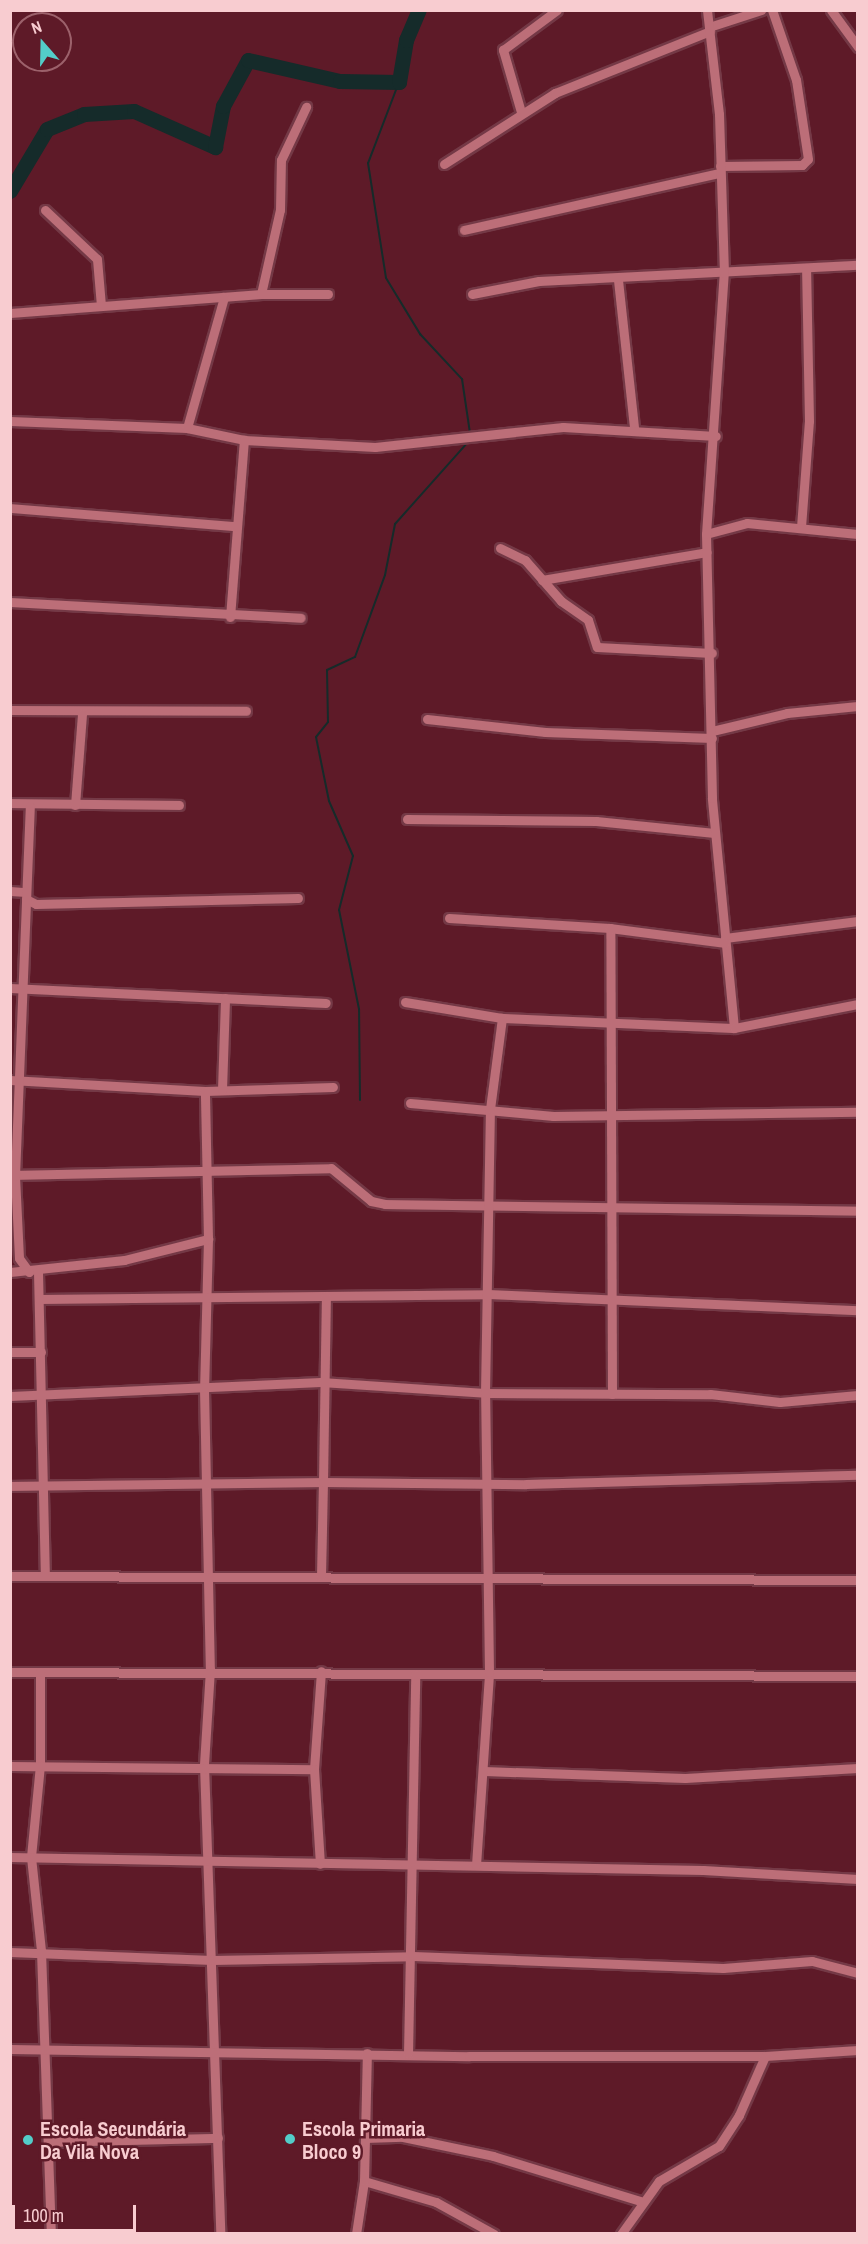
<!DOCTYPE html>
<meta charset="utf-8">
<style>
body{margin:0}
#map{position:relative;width:868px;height:2244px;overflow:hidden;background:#5e1a28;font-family:"Archivo Narrow",sans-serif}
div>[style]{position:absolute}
.stream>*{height:2px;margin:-1px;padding:0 1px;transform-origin:1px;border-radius:1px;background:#152b2a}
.river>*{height:15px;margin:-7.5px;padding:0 7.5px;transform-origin:7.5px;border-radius:7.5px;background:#152b2a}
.roads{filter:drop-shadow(2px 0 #743946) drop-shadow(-2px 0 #743946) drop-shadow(0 2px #743946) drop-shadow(0 -2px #743946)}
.minor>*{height:9px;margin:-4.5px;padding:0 4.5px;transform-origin:4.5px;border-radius:4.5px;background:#bc6e78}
.dots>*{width:16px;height:16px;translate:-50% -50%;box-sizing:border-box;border:3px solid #5e1a28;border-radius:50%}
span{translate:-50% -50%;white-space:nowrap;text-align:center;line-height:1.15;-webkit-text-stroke:5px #5e1a28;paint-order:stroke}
.poi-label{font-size:20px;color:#f8ccd0;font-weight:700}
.left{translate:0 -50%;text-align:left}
.frame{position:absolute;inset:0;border:12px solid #f8ccd0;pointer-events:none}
.north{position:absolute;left:12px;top:12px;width:60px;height:60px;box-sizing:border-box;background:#5e1a28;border:2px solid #9c616b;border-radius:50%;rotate:340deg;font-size:16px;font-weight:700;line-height:24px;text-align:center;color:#f8ccd0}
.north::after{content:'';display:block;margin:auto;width:21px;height:27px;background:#53cdc9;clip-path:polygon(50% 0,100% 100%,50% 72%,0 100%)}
.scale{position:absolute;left:12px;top:2205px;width:124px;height:27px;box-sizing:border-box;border:3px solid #f8ccd0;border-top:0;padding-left:8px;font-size:18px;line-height:21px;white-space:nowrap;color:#f8ccd0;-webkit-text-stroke:4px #5e1a28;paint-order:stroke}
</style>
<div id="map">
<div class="stream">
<div style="left:399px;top:82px;width:87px;rotate:110.9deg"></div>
<div style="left:368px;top:163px;width:116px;rotate:81.1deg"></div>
<div style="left:386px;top:278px;width:66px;rotate:58.7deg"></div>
<div style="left:420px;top:334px;width:62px;rotate:47deg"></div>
<div style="left:462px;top:379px;width:55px;rotate:81.6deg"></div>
<div style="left:360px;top:1100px;width:91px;rotate:-90.6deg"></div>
<div style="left:359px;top:1009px;width:101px;rotate:-101.4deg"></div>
<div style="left:339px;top:910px;width:56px;rotate:-75.5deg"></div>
<div style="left:353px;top:856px;width:60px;rotate:-113.6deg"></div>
<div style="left:329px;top:801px;width:65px;rotate:-101.5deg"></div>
<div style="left:316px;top:737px;width:19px;rotate:-51deg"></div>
<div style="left:328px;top:722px;width:52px;rotate:-91.1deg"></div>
<div style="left:327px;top:670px;width:31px;rotate:-25deg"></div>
<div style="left:355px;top:657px;width:87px;rotate:-69.9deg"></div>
<div style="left:385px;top:575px;width:52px;rotate:-78.9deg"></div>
<div style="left:395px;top:524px;width:111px;rotate:-48.3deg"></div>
</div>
<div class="river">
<div style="left:10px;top:191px;width:72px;rotate:-59.2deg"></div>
<div style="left:47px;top:129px;width:40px;rotate:-22deg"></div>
<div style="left:84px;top:114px;width:50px;rotate:-3.4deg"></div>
<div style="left:134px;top:111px;width:89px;rotate:24deg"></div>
<div style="left:215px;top:147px;width:42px;rotate:-79deg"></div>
<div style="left:223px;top:106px;width:52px;rotate:-61.5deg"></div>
<div style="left:248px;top:60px;width:94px;rotate:12.9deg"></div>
<div style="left:340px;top:81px;width:59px;rotate:1deg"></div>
<div style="left:399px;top:82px;width:43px;rotate:-80.5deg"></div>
<div style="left:406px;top:40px;width:33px;rotate:-67deg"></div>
</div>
<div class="roads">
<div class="minor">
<div style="left:831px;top:10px;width:46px;rotate:53.9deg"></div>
<div style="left:709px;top:27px;width:55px;rotate:-18.1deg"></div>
<div style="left:521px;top:112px;width:65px;rotate:-106.2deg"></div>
<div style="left:503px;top:50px;width:67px;rotate:-36.5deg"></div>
<div style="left:444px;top:164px;width:132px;rotate:-32.6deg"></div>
<div style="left:555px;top:93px;width:167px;rotate:-21.8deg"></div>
<div style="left:720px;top:166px;width:82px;rotate:-0.7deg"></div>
<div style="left:802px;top:165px;width:8px;rotate:-45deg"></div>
<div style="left:808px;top:159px;width:80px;rotate:-98.6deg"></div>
<div style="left:796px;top:80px;width:74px;rotate:-108.9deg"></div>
<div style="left:45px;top:210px;width:71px;rotate:43.3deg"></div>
<div style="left:97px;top:259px;width:47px;rotate:85.1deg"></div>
<div style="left:464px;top:230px;width:262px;rotate:-12.6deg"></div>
<div style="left:618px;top:280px;width:149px;rotate:83.8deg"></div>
<div style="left:261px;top:294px;width:86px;rotate:-77.3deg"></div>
<div style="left:280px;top:210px;width:50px;rotate:-88.9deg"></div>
<div style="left:281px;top:160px;width:59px;rotate:-64.7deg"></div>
<div style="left:472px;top:294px;width:68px;rotate:-11deg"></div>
<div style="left:539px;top:281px;width:319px;rotate:-2.9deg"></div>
<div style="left:10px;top:313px;width:252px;rotate:-4.3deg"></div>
<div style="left:261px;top:294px;width:67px"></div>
<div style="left:10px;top:421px;width:177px;rotate:2.3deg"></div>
<div style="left:187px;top:428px;width:58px;rotate:11.9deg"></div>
<div style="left:244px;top:440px;width:131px;rotate:3.1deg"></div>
<div style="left:375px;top:447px;width:189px;rotate:-6.1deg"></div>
<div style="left:563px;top:427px;width:153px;rotate:3.4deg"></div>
<div style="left:187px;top:428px;width:136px;rotate:-74.2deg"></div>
<div style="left:10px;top:508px;width:225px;rotate:4.6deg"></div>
<div style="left:801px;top:527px;width:106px;rotate:-85.7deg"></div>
<div style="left:809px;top:421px;width:153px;rotate:-91.1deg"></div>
<div style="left:706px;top:534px;width:42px;rotate:-15deg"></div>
<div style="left:747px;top:523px;width:111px;rotate:5.7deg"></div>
<div style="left:500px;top:548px;width:28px;rotate:26deg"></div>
<div style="left:525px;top:560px;width:55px;rotate:48.7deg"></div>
<div style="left:561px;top:601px;width:33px;rotate:35deg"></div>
<div style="left:588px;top:620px;width:28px;rotate:72deg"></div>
<div style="left:597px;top:647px;width:115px;rotate:3deg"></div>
<div style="left:542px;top:580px;width:167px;rotate:-9.6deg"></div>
<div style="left:10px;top:602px;width:291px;rotate:3.1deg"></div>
<div style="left:230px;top:617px;width:178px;rotate:-85.5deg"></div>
<div style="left:10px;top:710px;width:236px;rotate:0.2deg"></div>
<div style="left:427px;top:719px;width:119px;rotate:6.3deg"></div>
<div style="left:545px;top:732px;width:167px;rotate:2.1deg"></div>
<div style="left:712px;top:731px;width:77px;rotate:-13.5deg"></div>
<div style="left:787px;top:713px;width:71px;rotate:-5.6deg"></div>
<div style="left:10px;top:803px;width:169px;rotate:0.7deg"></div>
<div style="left:75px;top:805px;width:92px;rotate:-85.6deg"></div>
<div style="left:407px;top:819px;width:189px;rotate:0.6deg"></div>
<div style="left:596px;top:821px;width:119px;rotate:5.8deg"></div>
<div style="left:10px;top:891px;width:16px;rotate:4deg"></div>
<div style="left:26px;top:899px;width:11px;rotate:27deg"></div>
<div style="left:36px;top:904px;width:262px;rotate:-1.3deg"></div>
<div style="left:449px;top:918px;width:161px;rotate:3.6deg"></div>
<div style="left:725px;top:938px;width:134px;rotate:-7.3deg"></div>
<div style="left:10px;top:988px;width:316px;rotate:2.7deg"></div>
<div style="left:405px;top:1002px;width:98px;rotate:9.4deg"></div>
<div style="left:502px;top:1018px;width:232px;rotate:2.5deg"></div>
<div style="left:734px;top:1028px;width:231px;rotate:-95.5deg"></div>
<div style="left:712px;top:798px;width:264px;rotate:-91.3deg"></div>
<div style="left:706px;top:534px;width:262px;rotate:-86.1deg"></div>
<div style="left:724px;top:273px;width:159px;rotate:-91.8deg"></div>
<div style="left:719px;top:114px;width:105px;rotate:-96.6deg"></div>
<div style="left:734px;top:1028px;width:126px;rotate:-11deg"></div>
<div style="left:10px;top:1080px;width:195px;rotate:3.2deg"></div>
<div style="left:205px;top:1091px;width:128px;rotate:-1.8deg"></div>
<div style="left:222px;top:1090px;width:92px;rotate:-88.1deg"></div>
<div style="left:410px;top:1103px;width:144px;rotate:5.2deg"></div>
<div style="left:553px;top:1116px;width:305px;rotate:-0.8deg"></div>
<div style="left:10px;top:1175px;width:321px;rotate:-1.2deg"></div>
<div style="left:331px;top:1168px;width:52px;rotate:39.5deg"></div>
<div style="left:371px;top:1201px;width:14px;rotate:12deg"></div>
<div style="left:385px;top:1204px;width:473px;rotate:0.8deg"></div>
<div style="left:208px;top:1239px;width:150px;rotate:91.5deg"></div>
<div style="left:204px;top:1389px;width:280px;rotate:88.8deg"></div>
<div style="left:210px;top:1669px;width:96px;rotate:93.6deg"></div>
<div style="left:204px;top:1765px;width:469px;rotate:88deg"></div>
<div style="left:10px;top:1272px;width:115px;rotate:-6deg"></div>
<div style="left:124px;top:1260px;width:87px;rotate:-14deg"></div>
<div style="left:208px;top:1239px;width:148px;rotate:-91.2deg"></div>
<div style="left:29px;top:1272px;width:17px;rotate:-126deg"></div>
<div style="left:19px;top:1258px;width:82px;rotate:-92.8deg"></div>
<div style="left:15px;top:1176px;width:370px;rotate:-87.7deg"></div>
<div style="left:38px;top:1272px;width:303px;rotate:88.7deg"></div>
<div style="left:39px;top:1299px;width:449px;rotate:-0.6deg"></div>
<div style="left:488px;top:1294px;width:370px;rotate:2.5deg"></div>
<div style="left:10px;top:1352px;width:31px"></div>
<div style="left:612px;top:1394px;width:466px;rotate:-90.2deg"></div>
<div style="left:610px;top:928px;width:116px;rotate:7.4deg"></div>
<div style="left:10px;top:1396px;width:311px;rotate:-2.6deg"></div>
<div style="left:321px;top:1382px;width:164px;rotate:3.8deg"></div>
<div style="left:485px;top:1393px;width:225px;rotate:0.3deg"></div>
<div style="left:710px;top:1394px;width:70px;rotate:6.5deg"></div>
<div style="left:780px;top:1402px;width:78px;rotate:-5.1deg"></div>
<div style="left:10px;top:1486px;width:313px;rotate:-0.7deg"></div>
<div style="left:323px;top:1482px;width:186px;rotate:-89.1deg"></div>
<div style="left:10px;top:1576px;width:848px;rotate:0.27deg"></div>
<div style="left:321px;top:1576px;width:94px;rotate:-88.8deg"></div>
<div style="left:323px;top:1482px;width:203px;rotate:0.6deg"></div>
<div style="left:526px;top:1484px;width:332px;rotate:-1.6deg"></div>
<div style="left:10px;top:1672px;width:848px;rotate:0.27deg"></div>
<div style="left:40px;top:1672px;width:93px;rotate:90deg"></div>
<div style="left:40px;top:1765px;width:92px;rotate:95.6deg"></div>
<div style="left:31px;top:1857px;width:95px;rotate:83.9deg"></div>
<div style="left:41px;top:1951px;width:283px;rotate:88deg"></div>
<div style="left:10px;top:1766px;width:304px;rotate:0.6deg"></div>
<div style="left:314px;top:1769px;width:98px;rotate:-85.9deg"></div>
<div style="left:314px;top:1769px;width:95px;rotate:86.4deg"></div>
<div style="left:484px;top:1771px;width:201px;rotate:2deg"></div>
<div style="left:685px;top:1778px;width:173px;rotate:-3.3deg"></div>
<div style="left:10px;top:1857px;width:693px;rotate:1.07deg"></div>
<div style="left:703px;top:1870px;width:155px;rotate:3.3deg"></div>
<div style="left:476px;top:1865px;width:193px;rotate:-86.1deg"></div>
<div style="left:489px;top:1672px;width:279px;rotate:-90.8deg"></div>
<div style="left:485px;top:1393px;width:284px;rotate:-89deg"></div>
<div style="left:490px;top:1109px;width:92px;rotate:-82.5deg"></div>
<div style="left:10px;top:1952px;width:202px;rotate:2.3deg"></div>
<div style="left:212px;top:1960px;width:201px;rotate:-1.1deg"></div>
<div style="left:413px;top:1956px;width:310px;rotate:2.2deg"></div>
<div style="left:723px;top:1968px;width:89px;rotate:-4.5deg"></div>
<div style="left:812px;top:1961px;width:48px;rotate:14.6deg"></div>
<div style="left:10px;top:2049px;width:459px;rotate:0.9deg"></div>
<div style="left:469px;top:2056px;width:296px"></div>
<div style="left:765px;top:2056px;width:93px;rotate:-3.7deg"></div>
<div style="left:408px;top:2054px;width:380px;rotate:-88.9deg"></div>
<div style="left:365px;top:2138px;width:38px;rotate:-2deg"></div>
<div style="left:403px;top:2137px;width:92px;rotate:11.9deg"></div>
<div style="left:493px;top:2156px;width:154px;rotate:17deg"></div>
<div style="left:49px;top:2142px;width:169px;rotate:-1.4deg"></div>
<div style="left:364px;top:2181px;width:75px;rotate:16.3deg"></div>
<div style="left:436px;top:2202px;width:66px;rotate:28.9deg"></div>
<div style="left:356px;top:2234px;width:54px;rotate:-81.4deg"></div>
<div style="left:364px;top:2181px;width:128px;rotate:-88.7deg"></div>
<div style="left:621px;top:2234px;width:65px;rotate:-54.4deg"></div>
<div style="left:659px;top:2181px;width:69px;rotate:-30.3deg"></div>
<div style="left:719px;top:2146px;width:37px;rotate:-57deg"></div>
<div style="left:739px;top:2115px;width:64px;rotate:-66.2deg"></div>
</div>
</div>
<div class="dots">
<div style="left:290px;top:2139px;background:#53cdc9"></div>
<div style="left:28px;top:2140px;background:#53cdc9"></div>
</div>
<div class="poi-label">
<span class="left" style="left:40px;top:2140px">Escola Secundária<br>Da Vila Nova</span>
<span class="left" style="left:302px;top:2140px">Escola Primaria<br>Bloco 9</span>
</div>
<div class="frame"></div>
<div class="north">N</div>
<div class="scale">100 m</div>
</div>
